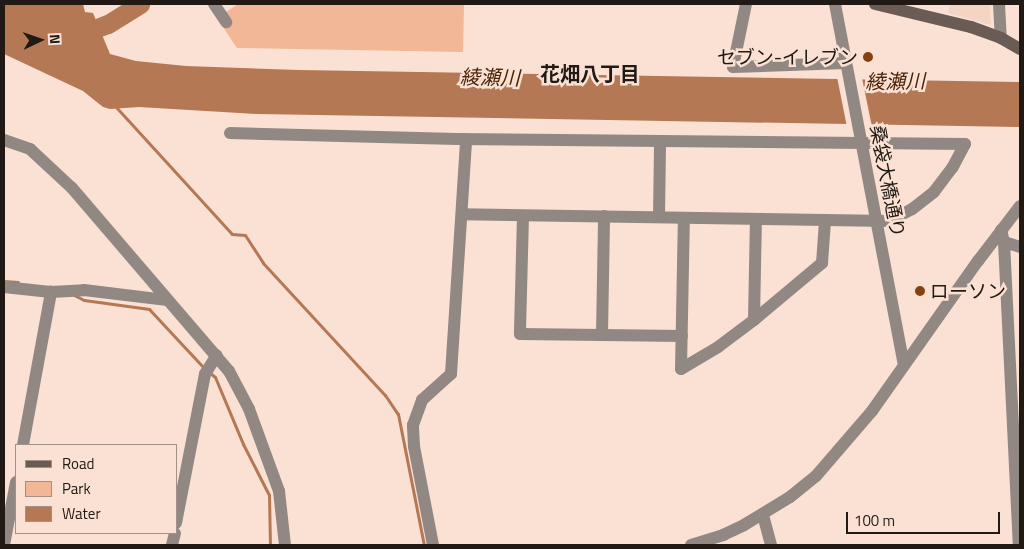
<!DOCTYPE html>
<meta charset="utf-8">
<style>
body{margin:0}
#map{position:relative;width:1024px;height:549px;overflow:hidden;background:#fae1d4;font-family:"Titillium Web","Noto Sans JP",sans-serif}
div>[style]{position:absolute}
.built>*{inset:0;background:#f4d4c3}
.green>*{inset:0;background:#f1b797}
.water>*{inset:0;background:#b57854}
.pier>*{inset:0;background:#fae1d4}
.stream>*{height:3px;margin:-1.5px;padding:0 1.5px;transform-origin:1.5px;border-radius:1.5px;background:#b57854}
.river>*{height:19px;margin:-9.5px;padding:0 9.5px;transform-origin:9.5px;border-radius:9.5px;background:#b57854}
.minor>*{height:12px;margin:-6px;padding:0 6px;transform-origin:6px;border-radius:6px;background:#928883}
.tertiary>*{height:12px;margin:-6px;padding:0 6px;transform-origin:6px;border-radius:6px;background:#928883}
.secondary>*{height:12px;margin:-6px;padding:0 6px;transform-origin:6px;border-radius:6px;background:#6a5c54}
.dots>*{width:14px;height:14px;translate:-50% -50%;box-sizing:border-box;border:2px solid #fae1d4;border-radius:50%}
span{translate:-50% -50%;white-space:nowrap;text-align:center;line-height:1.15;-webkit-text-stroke:5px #fae1d4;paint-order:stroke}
.poi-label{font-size:19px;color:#211914}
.right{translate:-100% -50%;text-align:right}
.left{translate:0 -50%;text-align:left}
.street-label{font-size:19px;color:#211914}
.neighbourhood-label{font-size:20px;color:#211914;font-weight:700}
.water-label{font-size:20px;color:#4c2307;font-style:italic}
.frame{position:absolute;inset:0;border:5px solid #211914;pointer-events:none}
.legend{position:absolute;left:15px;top:444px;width:162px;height:90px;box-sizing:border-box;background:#fae1d4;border:1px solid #a39187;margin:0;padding:6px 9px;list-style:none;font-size:15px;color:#211914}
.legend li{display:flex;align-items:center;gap:10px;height:25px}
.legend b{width:25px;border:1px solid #a39187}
.north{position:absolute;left:15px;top:15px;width:50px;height:50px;-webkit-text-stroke:4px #fae1d4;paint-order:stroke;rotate:87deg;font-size:14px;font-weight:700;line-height:20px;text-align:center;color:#211914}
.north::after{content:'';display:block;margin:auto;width:18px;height:22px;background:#211914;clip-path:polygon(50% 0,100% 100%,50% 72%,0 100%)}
.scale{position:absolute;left:846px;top:512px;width:154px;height:22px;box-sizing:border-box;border:2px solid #211914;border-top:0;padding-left:6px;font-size:15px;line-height:18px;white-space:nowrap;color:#211914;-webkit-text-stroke:4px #fae1d4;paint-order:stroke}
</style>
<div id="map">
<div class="built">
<div style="clip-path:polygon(950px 4px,990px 4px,991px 25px,948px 13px)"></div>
</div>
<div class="green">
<div style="clip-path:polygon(238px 4px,464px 4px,463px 52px,237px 48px,217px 18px)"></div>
</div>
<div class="water">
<div style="clip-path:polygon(4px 4px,83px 4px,85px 12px,93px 13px,110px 54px,136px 61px,186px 66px,299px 70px,1020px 82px,1020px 127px,258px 114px,139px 107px,110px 109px,103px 107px,83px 91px,4px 54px)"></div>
</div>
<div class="pier">
<div style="clip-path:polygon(837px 77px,862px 78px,872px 127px,847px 127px)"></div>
</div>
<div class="stream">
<div style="left:116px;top:107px;width:172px;rotate:47.6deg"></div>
<div style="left:232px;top:234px;width:13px;rotate:4deg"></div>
<div style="left:245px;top:235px;width:33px;rotate:57deg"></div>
<div style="left:263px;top:263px;width:180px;rotate:47.3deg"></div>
<div style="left:385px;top:395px;width:23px;rotate:56deg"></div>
<div style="left:398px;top:414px;width:134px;rotate:78.8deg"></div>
<div style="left:4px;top:281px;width:14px;rotate:4deg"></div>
<div style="left:74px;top:295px;width:11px;rotate:27deg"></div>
<div style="left:84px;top:300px;width:66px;rotate:7.9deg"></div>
<div style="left:149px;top:309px;width:82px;rotate:47deg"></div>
<div style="left:210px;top:373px;width:6px;rotate:39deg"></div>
<div style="left:215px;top:377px;width:73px;rotate:67.3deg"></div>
<div style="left:243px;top:444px;width:57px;rotate:63deg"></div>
<div style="left:269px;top:495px;width:50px;rotate:88.9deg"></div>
</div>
<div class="river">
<div style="left:76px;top:36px;width:34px;rotate:-21deg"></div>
<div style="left:108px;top:24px;width:38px;rotate:-32deg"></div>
</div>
<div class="minor">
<div style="left:214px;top:4px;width:22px;rotate:56deg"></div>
<div style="left:746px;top:4px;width:64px;rotate:101.7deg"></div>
<div style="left:733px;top:67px;width:113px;rotate:-2deg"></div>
<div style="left:999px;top:4px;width:34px;rotate:87deg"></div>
<div style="left:230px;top:133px;width:227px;rotate:1.5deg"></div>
<div style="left:457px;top:139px;width:508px;rotate:0.56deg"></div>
<div style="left:965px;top:144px;width:27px;rotate:118deg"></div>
<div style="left:952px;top:168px;width:30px;rotate:127deg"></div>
<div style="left:934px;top:192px;width:28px;rotate:142deg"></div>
<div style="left:912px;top:209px;width:26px;rotate:152deg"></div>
<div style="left:889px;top:221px;width:427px;rotate:-179.1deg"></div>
<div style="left:4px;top:140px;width:28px;rotate:19deg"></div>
<div style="left:30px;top:149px;width:57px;rotate:42.9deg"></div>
<div style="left:72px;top:188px;width:241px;rotate:49.4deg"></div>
<div style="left:229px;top:371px;width:43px;rotate:62.2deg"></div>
<div style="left:249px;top:409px;width:87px;rotate:69.9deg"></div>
<div style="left:279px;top:491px;width:54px;rotate:83.7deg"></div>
<div style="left:523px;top:216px;width:118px;rotate:91.5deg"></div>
<div style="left:520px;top:334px;width:162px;rotate:0.7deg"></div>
<div style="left:659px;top:217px;width:75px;rotate:-89.2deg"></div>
<div style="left:1001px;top:230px;width:12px;rotate:76deg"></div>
<div style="left:1004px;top:242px;width:303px;rotate:87.2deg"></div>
<div style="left:1004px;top:242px;width:17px;rotate:17deg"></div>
<div style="left:4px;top:287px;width:47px;rotate:6.1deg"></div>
<div style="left:51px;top:292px;width:33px;rotate:-3deg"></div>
<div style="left:84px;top:290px;width:84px;rotate:6.9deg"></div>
<div style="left:754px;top:320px;width:101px;rotate:-88.9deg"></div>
<div style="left:602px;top:335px;width:119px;rotate:-89deg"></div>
<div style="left:681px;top:369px;width:43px;rotate:-30.7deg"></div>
<div style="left:718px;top:347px;width:45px;rotate:-36.9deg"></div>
<div style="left:754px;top:320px;width:89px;rotate:-40deg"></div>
<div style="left:822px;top:263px;width:42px;rotate:-85.9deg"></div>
<div style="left:681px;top:369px;width:151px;rotate:-88.9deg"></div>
<div style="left:23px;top:445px;width:156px;rotate:-79.6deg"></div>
<div style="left:763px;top:515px;width:31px;rotate:75deg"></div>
<div style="left:176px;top:523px;width:152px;rotate:-79deg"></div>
<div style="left:205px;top:374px;width:22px;rotate:-58deg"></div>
<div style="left:4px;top:545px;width:64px;rotate:-79.2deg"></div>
<div style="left:172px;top:545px;width:12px;rotate:-76deg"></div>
<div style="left:433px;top:545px;width:101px;rotate:-100.9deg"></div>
<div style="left:414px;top:446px;width:21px;rotate:-93deg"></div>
<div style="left:413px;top:425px;width:27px;rotate:-70deg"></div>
<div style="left:422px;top:400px;width:39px;rotate:-42deg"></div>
<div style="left:451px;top:374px;width:235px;rotate:-86.3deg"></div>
</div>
<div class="tertiary">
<div style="left:835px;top:4px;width:368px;rotate:79.2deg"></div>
<div style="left:691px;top:545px;width:34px;rotate:-17deg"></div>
<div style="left:723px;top:535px;width:23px;rotate:-25deg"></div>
<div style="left:744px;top:525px;width:54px;rotate:-31.3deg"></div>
<div style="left:790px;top:497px;width:33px;rotate:-39deg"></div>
<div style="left:816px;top:476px;width:86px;rotate:-49.3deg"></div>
<div style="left:872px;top:411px;width:184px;rotate:-54.8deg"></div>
<div style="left:978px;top:261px;width:69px;rotate:-52.6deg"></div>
</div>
<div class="secondary">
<div style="left:875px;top:4px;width:99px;rotate:13.5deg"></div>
<div style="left:971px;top:27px;width:32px;rotate:20deg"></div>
<div style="left:1001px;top:38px;width:22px;rotate:30deg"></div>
</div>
<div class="dots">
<div style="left:868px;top:57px;background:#844112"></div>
<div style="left:920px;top:291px;background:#844112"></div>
</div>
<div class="poi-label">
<span class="right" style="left:858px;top:57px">セブン-イレブン</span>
<span class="left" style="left:930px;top:291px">ローソン</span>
</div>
<div class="street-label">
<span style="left:888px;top:181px;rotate:79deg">桑袋大橋通り</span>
</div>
<div class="neighbourhood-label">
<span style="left:590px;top:73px">花畑八丁目</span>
</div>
<div class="water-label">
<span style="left:490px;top:77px;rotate:1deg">綾瀬川</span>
<span style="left:895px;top:81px;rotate:-1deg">綾瀬川</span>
</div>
<div class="frame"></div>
<ul class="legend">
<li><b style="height:6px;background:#6a5c54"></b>Road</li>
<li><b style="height:14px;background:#f1b797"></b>Park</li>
<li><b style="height:14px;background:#b57854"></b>Water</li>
</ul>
<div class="north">N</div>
<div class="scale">100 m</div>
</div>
